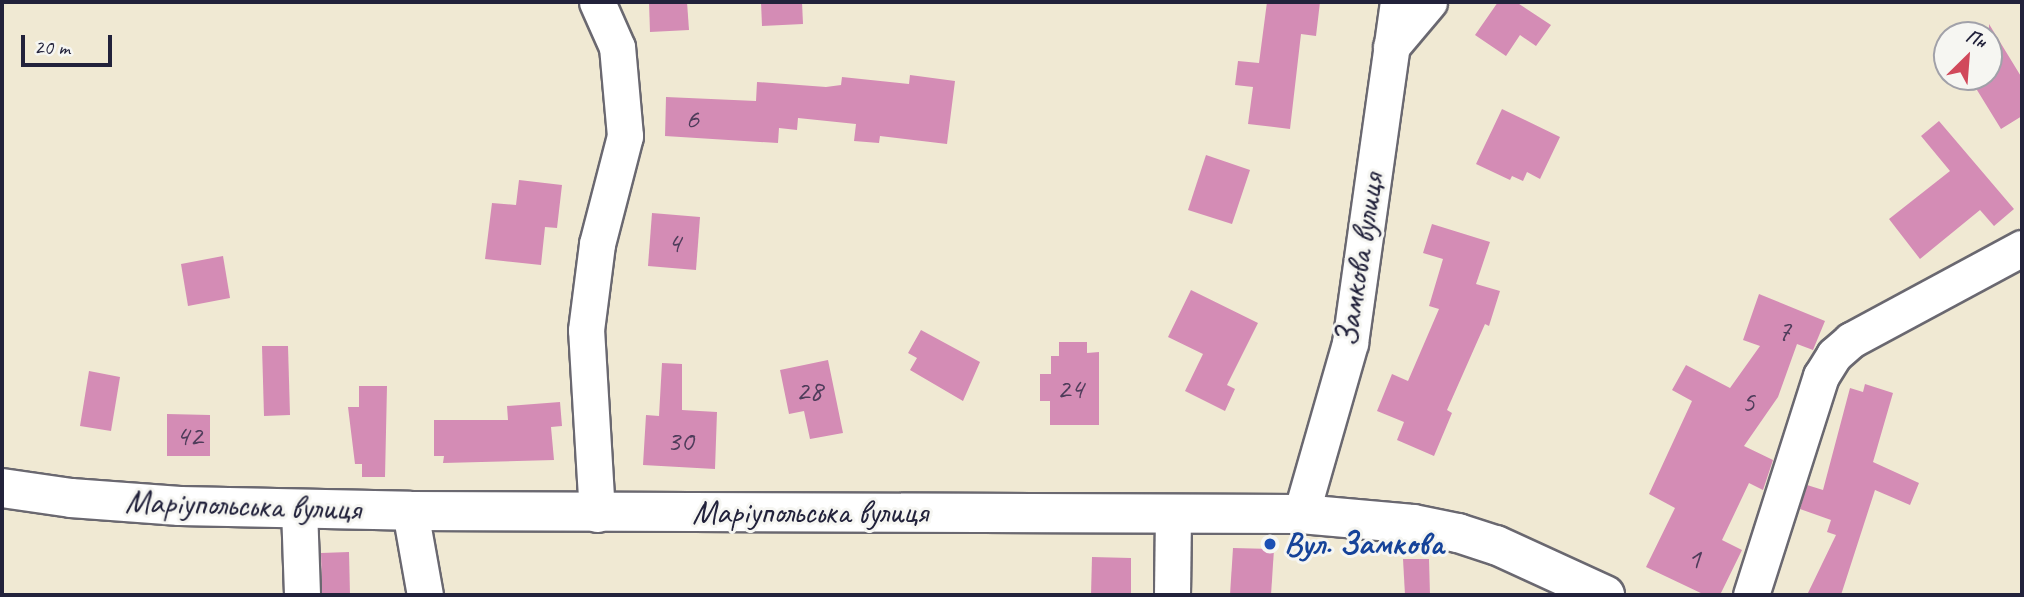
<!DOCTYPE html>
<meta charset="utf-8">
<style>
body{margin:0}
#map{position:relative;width:2024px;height:597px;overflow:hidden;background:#f0e9d3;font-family:Caveat,sans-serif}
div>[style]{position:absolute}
.building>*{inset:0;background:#d48cb5}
.roads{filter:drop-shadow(2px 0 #6a6870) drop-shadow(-2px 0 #6a6870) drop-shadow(0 2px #6a6870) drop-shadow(0 -2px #6a6870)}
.minor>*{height:35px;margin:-17.5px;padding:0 17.5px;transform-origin:17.5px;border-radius:17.5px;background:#fff}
.major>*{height:38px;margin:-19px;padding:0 19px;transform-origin:19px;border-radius:19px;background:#fff}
.dots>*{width:19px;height:19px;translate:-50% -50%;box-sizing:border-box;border:4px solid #f6f6f2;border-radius:50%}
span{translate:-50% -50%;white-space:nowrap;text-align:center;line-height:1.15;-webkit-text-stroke:6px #f6f6f2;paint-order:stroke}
.number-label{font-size:30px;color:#4e3c5a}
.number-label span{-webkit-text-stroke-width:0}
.street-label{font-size:33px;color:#22223b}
.transit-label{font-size:33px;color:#164399;font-weight:700}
.left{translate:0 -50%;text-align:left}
.frame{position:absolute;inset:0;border:4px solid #22223b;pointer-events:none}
.north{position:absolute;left:1933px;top:21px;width:70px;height:70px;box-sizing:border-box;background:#f6f6f2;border:2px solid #a1a1a9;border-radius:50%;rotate:25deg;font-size:19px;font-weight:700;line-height:28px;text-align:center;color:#22223b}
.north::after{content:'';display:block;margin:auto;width:24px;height:32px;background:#d1495b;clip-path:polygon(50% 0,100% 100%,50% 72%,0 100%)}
.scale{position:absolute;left:21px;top:35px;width:91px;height:32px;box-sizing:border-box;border:4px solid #22223b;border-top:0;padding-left:9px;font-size:21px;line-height:24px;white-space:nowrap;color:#22223b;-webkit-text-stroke:5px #f6f6f2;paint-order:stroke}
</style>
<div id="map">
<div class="building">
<div style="clip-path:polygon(649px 2px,687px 2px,689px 30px,650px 32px)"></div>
<div style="clip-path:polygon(761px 2px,802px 2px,803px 24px,762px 26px)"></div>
<div style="clip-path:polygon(1267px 2px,1320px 2px,1316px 36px,1301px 34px,1290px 129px,1248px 124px,1253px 87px,1235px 85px,1238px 61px,1259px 63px)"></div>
<div style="clip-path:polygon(1498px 2px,1516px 2px,1551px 25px,1536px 46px,1520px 35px,1506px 56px,1475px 35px)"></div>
<div style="clip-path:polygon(1989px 24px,2022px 78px,2022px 116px,2001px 129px,1969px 77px,1989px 77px)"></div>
<div style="clip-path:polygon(910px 75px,955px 81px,947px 144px,880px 136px,879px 143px,854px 141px,856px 124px,798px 118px,797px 130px,779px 128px,778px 143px,665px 136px,666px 97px,756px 101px,757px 82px,826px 87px,841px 85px,842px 77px,909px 84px)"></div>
<div style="clip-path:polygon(1502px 109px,1560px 137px,1540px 179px,1527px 172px,1523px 181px,1512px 176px,1510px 180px,1476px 164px)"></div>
<div style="clip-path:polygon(1939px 121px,2014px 209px,1994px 226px,1980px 210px,1920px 259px,1889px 219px,1950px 171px,1921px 136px)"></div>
<div style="clip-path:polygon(1206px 155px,1250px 170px,1232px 224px,1188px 210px)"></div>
<div style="clip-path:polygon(519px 180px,562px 185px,557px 228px,545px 227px,541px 265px,485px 259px,492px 203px,516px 205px)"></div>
<div style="clip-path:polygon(652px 213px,700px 217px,696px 270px,648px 266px)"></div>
<div style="clip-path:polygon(1432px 224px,1490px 242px,1476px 284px,1500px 291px,1489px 326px,1485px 324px,1447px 410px,1452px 413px,1434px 456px,1397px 440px,1404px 422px,1377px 411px,1392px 374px,1408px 381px,1439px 309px,1429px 306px,1443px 259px,1423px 253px)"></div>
<div style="clip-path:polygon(223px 256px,230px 298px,188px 306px,181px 264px)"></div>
<div style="clip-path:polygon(1191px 290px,1258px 323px,1227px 385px,1235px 389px,1225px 411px,1185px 391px,1203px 354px,1168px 337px)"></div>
<div style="clip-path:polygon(1759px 294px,1825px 321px,1813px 350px,1797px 344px,1778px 397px,1744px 446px,1773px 460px,1763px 490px,1749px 483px,1722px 540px,1742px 550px,1720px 595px,1705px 595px,1646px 567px,1675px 508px,1649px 494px,1692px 401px,1672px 390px,1686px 365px,1730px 388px,1760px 346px,1743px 340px)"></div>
<div style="clip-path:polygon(921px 330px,980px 362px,963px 401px,910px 370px,917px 358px,908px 353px)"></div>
<div style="clip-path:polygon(1059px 342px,1087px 342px,1087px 353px,1099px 352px,1099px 425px,1050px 425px,1050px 401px,1040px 401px,1040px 374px,1051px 374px,1051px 356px,1059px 356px)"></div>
<div style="clip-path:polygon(262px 346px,288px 346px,290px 415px,264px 416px)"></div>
<div style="clip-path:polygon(828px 360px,843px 433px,810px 439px,804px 411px,789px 414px,780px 370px)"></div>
<div style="clip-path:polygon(662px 363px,682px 364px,682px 410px,717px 412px,715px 469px,643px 465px,646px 415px,659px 416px)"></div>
<div style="clip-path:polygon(89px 371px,120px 377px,111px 431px,80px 426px)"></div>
<div style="clip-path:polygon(1865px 384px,1893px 393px,1873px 462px,1919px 483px,1910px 505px,1875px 490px,1841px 595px,1807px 595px,1836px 535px,1827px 532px,1831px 520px,1800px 509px,1807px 485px,1823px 490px,1850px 388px,1863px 392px)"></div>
<div style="clip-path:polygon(359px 386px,387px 386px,385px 477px,362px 477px,362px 464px,355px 464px,348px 407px,359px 407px)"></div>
<div style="clip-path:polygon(560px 402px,562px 426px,551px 427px,554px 460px,443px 463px,444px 456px,434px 456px,434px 420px,508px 420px,507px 406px)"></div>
<div style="clip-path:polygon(167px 414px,210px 415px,210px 456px,167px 456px)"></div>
<div style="clip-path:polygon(1233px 548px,1274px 549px,1271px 595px,1230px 595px)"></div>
<div style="clip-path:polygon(349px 552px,350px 595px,322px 595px,321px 553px)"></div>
<div style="clip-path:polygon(1092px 557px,1131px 558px,1131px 595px,1091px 595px)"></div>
<div style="clip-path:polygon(1403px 559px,1429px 559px,1430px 595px,1405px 595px)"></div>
</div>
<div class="roads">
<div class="minor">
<div style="left:1391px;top:47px;width:59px;rotate:-49.8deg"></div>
<div style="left:299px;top:508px;width:87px;rotate:88deg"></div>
<div style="left:410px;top:511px;width:85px;rotate:79.9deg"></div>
<div style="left:597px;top:514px;width:184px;rotate:-93.4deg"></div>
<div style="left:586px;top:330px;width:87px;rotate:-82.7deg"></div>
<div style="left:597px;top:244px;width:112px;rotate:-75.5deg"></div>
<div style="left:625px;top:136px;width:89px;rotate:-95.1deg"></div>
<div style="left:617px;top:47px;width:49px;rotate:-114deg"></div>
<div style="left:1301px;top:514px;width:178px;rotate:-74deg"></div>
<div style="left:1350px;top:343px;width:344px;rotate:-82deg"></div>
<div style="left:1172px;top:595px;width:82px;rotate:-89.3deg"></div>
<div style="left:1751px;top:595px;width:230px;rotate:-72.3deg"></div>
<div style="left:1821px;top:376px;width:25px;rotate:-58deg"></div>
<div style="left:1834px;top:355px;width:23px;rotate:-41deg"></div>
<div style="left:1851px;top:340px;width:194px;rotate:-28.3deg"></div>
</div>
<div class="major">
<div style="left:2px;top:488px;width:70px;rotate:8.2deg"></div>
<div style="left:71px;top:498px;width:109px;rotate:4.2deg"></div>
<div style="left:180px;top:506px;width:230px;rotate:1.2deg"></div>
<div style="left:410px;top:511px;width:891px;rotate:0.19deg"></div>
<div style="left:1301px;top:514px;width:113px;rotate:5.1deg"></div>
<div style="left:1414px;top:524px;width:45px;rotate:11.6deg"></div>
<div style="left:1458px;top:533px;width:40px;rotate:18deg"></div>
<div style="left:1496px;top:545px;width:120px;rotate:24.6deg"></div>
</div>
</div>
<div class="dots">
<div style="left:1270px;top:544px;background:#1a4fb4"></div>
</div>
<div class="number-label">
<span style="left:692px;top:118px">6</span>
<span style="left:674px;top:242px">4</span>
<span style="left:1784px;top:330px">7</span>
<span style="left:1070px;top:388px">24</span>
<span style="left:809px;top:390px">28</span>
<span style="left:1748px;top:401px">5</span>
<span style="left:189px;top:435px">42</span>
<span style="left:680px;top:440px">30</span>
<span style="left:1694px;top:558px">1</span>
</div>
<div class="street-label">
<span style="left:1360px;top:260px;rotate:-81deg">Замкова вулиця</span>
<span style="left:243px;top:506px;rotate:2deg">Маріупольська вулиця</span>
<span style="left:810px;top:513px">Маріупольська вулиця</span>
</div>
<div class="transit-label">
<span class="left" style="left:1284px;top:544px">Вул. Замкова</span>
</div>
<div class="frame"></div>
<div class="north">Пн</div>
<div class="scale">20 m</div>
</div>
